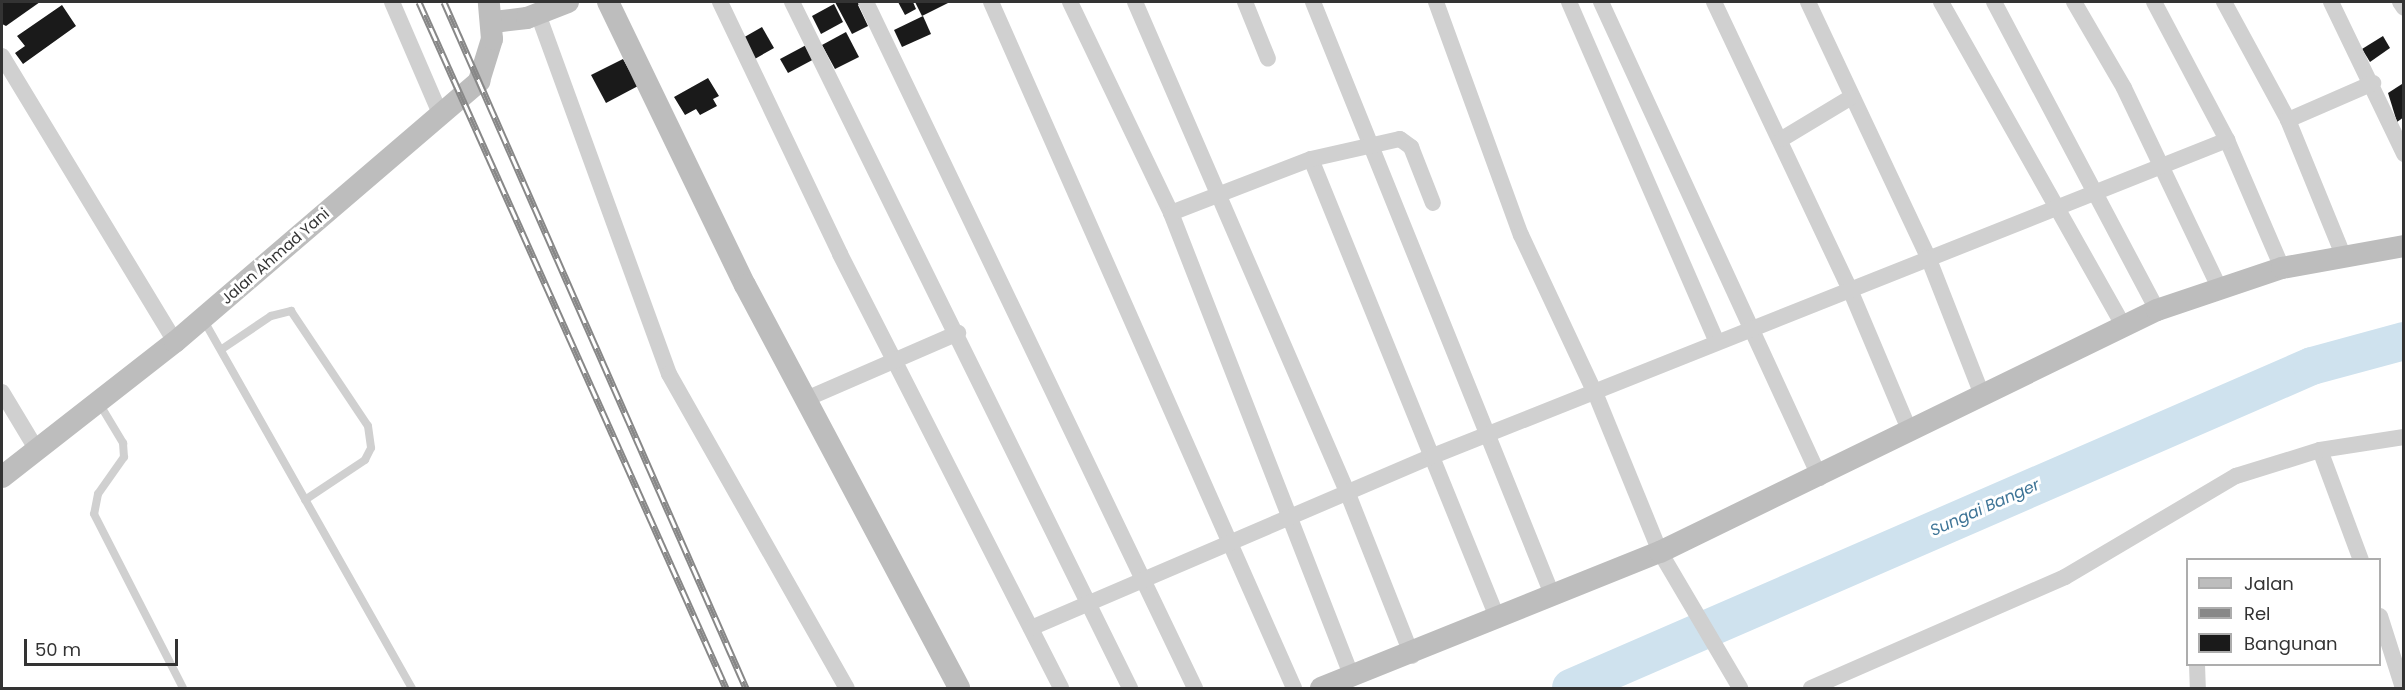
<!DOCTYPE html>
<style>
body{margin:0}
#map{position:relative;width:2405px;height:690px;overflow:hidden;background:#fff;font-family:Poppins,sans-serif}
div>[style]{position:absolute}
.river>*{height:38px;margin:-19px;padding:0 19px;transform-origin:19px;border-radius:19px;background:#cfe2ee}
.building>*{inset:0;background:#1a1a1a}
.lane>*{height:8px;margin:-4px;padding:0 4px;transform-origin:4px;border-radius:4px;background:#d0d0d0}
.street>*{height:16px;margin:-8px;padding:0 8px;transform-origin:8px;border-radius:8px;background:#d0d0d0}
.secondary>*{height:22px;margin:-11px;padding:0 11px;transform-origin:11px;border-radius:11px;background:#bdbdbd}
.rail>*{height:7px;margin-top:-3.5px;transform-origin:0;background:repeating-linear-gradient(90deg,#fff 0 14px,#888 0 28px);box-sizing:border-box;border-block:2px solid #888}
span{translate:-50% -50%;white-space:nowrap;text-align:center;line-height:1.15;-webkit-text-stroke:6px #fff;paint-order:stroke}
.street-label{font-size:15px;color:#333}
.water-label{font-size:16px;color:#3f7597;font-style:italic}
.frame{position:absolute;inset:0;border:3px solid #333;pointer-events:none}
.legend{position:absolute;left:2186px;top:558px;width:195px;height:108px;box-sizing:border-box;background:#fff;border:2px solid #adadad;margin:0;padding:8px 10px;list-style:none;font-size:18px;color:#333}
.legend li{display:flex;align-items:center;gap:12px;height:30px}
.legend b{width:30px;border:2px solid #adadad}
.scale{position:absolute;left:24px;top:639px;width:154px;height:27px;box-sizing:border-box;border:3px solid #333;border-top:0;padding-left:8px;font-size:18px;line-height:21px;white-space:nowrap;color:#333;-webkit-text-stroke:4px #fff;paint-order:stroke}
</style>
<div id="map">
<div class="river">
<div style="left:1571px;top:688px;width:808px;rotate:-23.49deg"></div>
<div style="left:2312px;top:366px;width:95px;rotate:-15.2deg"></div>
</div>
<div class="building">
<div style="clip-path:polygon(2px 2px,40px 2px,6px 26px,2px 24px)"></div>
<div style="clip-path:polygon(835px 2px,866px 2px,858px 5px,868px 26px,852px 34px)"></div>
<div style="clip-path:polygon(898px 2px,913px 2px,916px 9px,905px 15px)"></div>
<div style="clip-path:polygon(915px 2px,950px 2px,922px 16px)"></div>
<div style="clip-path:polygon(834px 4px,843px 22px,821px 34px,812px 16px)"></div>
<div style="clip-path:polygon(62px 5px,76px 26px,23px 64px,15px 53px,25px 46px,17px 36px)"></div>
<div style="clip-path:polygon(923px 16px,931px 34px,902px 47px,894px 30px)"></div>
<div style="clip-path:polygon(762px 27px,774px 48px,753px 60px,741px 39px)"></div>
<div style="clip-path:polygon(846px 32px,859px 57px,835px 69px,822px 45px)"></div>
<div style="clip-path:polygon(2383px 36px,2390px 48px,2370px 62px,2362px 49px)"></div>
<div style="clip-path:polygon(810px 43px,818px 57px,788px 73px,780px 59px)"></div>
<div style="clip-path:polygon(623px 59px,638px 86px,606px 103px,591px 75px)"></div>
<div style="clip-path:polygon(708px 78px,719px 96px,713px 99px,717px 106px,700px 115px,696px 109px,685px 115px,674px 97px)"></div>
<div style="clip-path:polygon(2402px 84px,2404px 117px,2397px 122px,2388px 93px)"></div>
</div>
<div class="lane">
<div style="left:203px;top:319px;width:424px;rotate:60.5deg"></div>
<div style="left:222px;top:349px;width:59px;rotate:-34deg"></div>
<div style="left:271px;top:316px;width:21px;rotate:-14deg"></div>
<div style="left:291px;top:311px;width:138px;rotate:56.2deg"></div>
<div style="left:368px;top:426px;width:22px;rotate:82deg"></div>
<div style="left:371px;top:448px;width:13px;rotate:117deg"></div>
<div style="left:365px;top:460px;width:72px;rotate:146.3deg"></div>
<div style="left:99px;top:403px;width:47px;rotate:59deg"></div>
<div style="left:123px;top:443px;width:14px;rotate:86deg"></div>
<div style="left:124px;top:457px;width:45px;rotate:125.1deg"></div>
<div style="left:98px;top:494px;width:20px;rotate:101deg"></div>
<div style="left:94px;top:514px;width:195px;rotate:62.9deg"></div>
</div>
<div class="street">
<div style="left:392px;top:2px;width:124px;rotate:66.7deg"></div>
<div style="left:720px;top:2px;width:279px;rotate:64.5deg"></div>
<div style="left:840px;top:254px;width:487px;rotate:63deg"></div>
<div style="left:792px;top:2px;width:765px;rotate:63.77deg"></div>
<div style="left:866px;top:2px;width:761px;rotate:64.38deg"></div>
<div style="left:991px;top:2px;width:750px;rotate:66.17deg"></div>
<div style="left:1070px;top:2px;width:234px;rotate:64.4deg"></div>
<div style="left:1171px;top:213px;width:499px;rotate:68.7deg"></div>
<div style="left:1135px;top:2px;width:536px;rotate:66.59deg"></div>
<div style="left:1348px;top:494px;width:174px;rotate:68.4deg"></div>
<div style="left:1245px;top:2px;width:61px;rotate:68deg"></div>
<div style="left:1313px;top:2px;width:642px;rotate:68.03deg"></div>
<div style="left:1436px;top:2px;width:248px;rotate:70deg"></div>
<div style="left:1521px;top:235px;width:177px;rotate:64.9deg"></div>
<div style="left:1596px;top:395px;width:170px;rotate:67.8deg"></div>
<div style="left:1660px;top:552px;width:158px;rotate:59.5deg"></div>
<div style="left:1569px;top:2px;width:371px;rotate:66.5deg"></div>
<div style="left:1601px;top:2px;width:524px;rotate:65.29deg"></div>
<div style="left:1714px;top:2px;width:321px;rotate:64.7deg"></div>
<div style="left:1851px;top:292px;width:152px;rotate:67.1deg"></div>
<div style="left:1808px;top:2px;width:282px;rotate:64.8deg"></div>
<div style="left:1928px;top:257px;width:145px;rotate:68.6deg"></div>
<div style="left:1941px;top:2px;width:371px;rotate:60.6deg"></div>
<div style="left:1994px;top:2px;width:348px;rotate:62.1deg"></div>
<div style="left:2074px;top:2px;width:99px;rotate:59.8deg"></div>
<div style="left:2124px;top:88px;width:221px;rotate:64.5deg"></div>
<div style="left:2154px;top:2px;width:156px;rotate:62.1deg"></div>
<div style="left:2227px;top:140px;width:139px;rotate:66.7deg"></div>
<div style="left:2224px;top:2px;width:134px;rotate:61.5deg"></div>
<div style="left:2288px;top:120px;width:148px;rotate:67.8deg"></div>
<div style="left:2331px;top:2px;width:169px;rotate:64.3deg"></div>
<div style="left:2400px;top:2px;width:7px;rotate:56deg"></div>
<div style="left:538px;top:14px;width:383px;rotate:70deg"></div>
<div style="left:669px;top:374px;width:361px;rotate:60.5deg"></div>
<div style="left:2px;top:56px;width:334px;rotate:58.8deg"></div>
<div style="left:2288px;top:120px;width:93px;rotate:-23.5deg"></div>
<div style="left:1782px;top:139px;width:79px;rotate:-31.1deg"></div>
<div style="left:1311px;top:159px;width:497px;rotate:67.9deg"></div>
<div style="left:1171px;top:213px;width:150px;rotate:-21.1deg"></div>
<div style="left:1311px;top:159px;width:91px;rotate:-12.7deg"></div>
<div style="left:1400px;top:139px;width:14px;rotate:36deg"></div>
<div style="left:1411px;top:147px;width:60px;rotate:68.6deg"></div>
<div style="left:2px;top:392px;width:64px;rotate:59deg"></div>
<div style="left:806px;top:399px;width:166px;rotate:-23.5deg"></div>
<div style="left:2320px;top:450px;width:117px;rotate:69.6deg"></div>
<div style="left:2380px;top:616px;width:76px;rotate:72.3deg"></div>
<div style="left:1031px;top:628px;width:437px;rotate:-23.2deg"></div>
<div style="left:1433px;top:456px;width:855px;rotate:-21.7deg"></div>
<div style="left:2197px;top:664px;width:24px;rotate:88deg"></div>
<div style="left:1811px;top:688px;width:277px;rotate:-23.6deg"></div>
<div style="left:2065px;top:577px;width:199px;rotate:-30.6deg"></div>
<div style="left:2236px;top:476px;width:88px;rotate:-17.2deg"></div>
<div style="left:2320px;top:450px;width:85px;rotate:-8.8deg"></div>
</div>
<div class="secondary">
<div style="left:608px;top:2px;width:314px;rotate:64.2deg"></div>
<div style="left:745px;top:285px;width:456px;rotate:62deg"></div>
<div style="left:494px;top:22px;width:33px;rotate:-7deg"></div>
<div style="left:527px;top:18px;width:44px;rotate:-21.3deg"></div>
<div style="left:2px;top:477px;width:219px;rotate:-38deg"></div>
<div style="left:175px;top:342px;width:401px;rotate:-40.6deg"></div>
<div style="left:479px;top:81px;width:44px;rotate:-72.8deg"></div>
<div style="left:492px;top:39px;width:37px;rotate:-95deg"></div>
<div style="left:1321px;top:688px;width:365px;rotate:-21.9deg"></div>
<div style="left:1660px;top:552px;width:553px;rotate:-25.96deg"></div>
<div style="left:2157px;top:310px;width:132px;rotate:-18.6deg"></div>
<div style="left:2282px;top:268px;width:124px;rotate:-10.2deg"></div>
</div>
<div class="rail">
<div style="left:419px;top:2px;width:752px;rotate:65.89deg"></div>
<div style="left:444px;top:2px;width:750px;rotate:66.24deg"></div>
</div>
<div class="street-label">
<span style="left:275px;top:256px;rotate:-41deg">Jalan Ahmad Yani</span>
</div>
<div class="water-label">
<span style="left:1985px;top:508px;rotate:-24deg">Sungai Banger</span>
</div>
<div class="frame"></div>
<ul class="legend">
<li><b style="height:8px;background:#bdbdbd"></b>Jalan</li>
<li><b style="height:8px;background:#888"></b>Rel</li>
<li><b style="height:16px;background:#1a1a1a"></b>Bangunan</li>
</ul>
<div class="scale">50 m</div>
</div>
